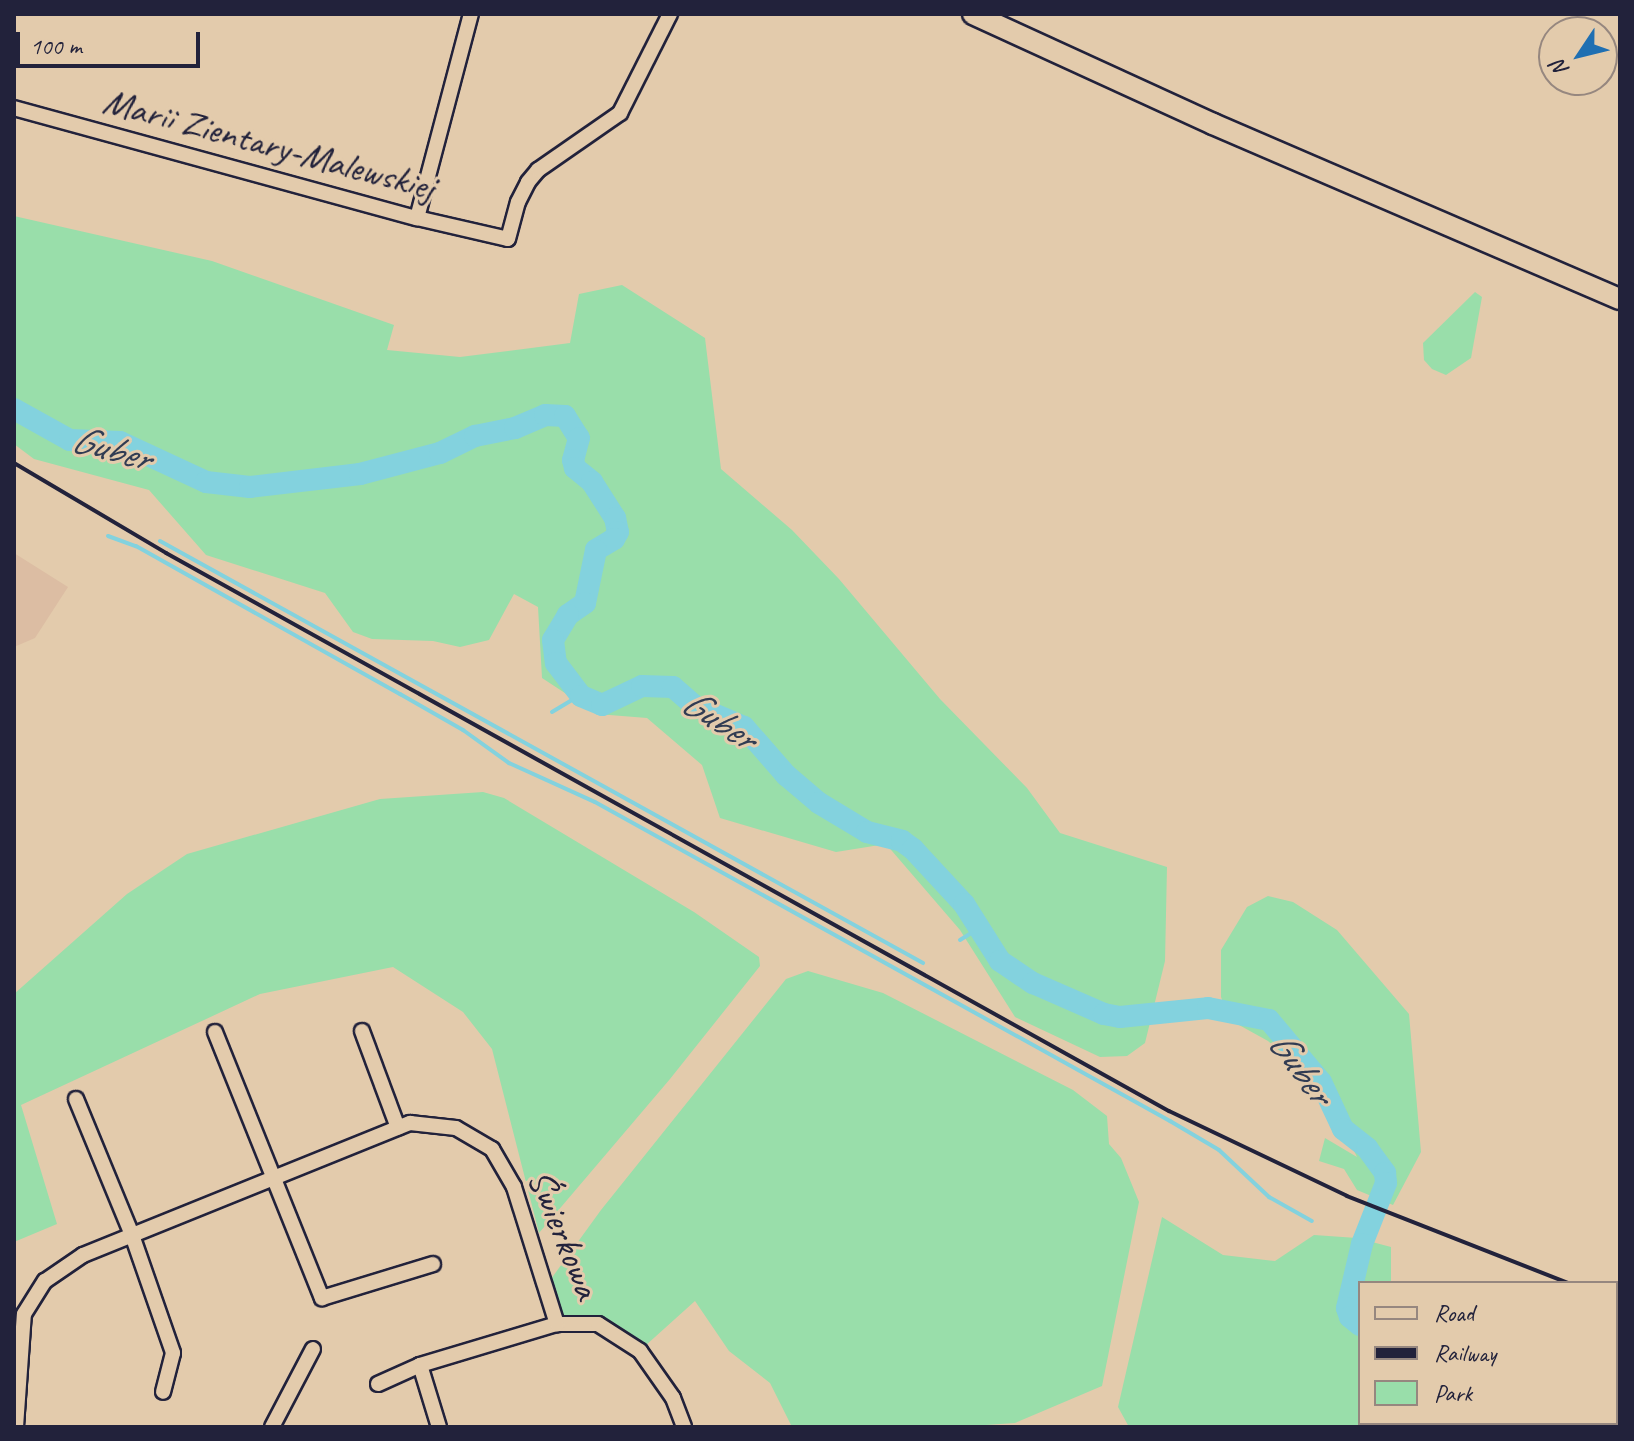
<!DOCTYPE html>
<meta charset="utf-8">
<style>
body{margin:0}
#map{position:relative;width:1634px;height:1441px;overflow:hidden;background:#e3cbac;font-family:Caveat,sans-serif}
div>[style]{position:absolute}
.built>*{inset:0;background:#dcbda3}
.green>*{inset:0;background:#99deaa}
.stream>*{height:4px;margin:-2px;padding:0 2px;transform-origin:2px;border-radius:2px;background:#83d2de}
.river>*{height:22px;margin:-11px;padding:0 11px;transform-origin:11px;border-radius:11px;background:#83d2de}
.roads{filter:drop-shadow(2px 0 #22223b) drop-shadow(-2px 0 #22223b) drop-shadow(0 2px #22223b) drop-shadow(0 -2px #22223b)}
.minor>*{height:14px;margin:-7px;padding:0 7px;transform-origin:7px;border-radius:7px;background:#e3cbac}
.secondary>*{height:20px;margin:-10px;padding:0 10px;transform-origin:10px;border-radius:10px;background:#e3cbac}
.rail>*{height:4px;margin:-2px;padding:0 2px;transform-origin:2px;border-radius:2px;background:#22223b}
span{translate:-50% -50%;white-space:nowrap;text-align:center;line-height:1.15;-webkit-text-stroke:6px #e3cbac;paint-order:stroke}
.street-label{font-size:38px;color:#22223b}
.water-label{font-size:40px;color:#313c53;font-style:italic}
.frame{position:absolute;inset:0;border:16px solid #22223b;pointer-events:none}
.legend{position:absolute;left:1358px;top:1281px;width:260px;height:144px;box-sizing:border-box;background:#e3cbac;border:2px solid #96877f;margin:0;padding:10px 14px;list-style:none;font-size:24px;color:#22223b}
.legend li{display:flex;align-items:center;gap:16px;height:40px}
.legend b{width:40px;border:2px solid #96877f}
.north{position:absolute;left:1538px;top:16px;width:80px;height:80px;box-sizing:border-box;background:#e3cbac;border:2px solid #96877f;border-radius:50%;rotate:235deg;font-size:22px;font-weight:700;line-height:32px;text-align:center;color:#22223b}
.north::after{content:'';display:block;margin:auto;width:28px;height:36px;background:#1f6fb2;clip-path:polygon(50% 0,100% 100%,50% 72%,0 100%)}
.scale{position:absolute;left:16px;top:32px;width:184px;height:36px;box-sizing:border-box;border:4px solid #22223b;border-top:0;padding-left:10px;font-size:24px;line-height:28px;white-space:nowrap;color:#22223b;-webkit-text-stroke:6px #e3cbac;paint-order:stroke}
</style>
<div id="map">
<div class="built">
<div style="clip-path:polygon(14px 553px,68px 587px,35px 638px,14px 647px)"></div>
</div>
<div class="green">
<div style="clip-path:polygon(14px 216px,212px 261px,394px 325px,387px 350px,460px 357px,570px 343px,579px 294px,622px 285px,705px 338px,721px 469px,792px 530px,839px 579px,940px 699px,1027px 788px,1060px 833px,1167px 867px,1165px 961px,1145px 1043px,1127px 1056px,1100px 1057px,1015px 1017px,960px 930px,886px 844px,836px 852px,720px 818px,702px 765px,647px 718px,597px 714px,542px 678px,538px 607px,514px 594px,489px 640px,460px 647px,433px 641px,372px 639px,353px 632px,325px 593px,206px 555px,149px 490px,34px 459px,14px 444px)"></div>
<div style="clip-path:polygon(1475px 292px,1482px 297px,1471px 358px,1446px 375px,1432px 369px,1424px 360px,1423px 343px)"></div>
<div style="clip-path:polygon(483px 792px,504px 798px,694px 912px,759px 957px,760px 966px,670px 1079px,539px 1233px,492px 1049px,463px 1012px,393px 967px,260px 994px,21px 1105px,57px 1224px,14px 1242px,14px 994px,127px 894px,187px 854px,380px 799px)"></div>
<div style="clip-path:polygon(1268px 896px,1293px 902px,1337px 930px,1409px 1014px,1421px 1152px,1393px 1205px,1357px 1190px,1344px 1169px,1319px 1161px,1325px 1138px,1357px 1157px,1324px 1089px,1268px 1041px,1230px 1020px,1221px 997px,1221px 950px,1247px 907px)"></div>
<div style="clip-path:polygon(808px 971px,883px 993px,1073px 1090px,1107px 1116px,1109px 1144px,1121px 1158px,1139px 1202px,1102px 1386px,1015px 1423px,957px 1427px,792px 1427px,770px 1383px,729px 1351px,695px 1301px,645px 1346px,598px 1318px,560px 1318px,551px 1279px,601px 1210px,786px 979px)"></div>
<div style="clip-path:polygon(1162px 1217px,1223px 1255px,1275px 1261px,1314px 1235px,1357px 1238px,1391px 1247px,1391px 1283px,1360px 1283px,1360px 1423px,1616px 1423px,1616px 1366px,1620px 1368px,1620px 1427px,1129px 1427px,1118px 1407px)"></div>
</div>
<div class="stream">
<div style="left:108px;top:536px;width:30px;rotate:20deg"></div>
<div style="left:136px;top:546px;width:303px;rotate:29.3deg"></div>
<div style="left:400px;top:694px;width:73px;rotate:29.7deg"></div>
<div style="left:463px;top:730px;width:57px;rotate:35.7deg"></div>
<div style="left:509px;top:763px;width:94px;rotate:24.4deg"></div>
<div style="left:595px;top:802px;width:658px;rotate:29.02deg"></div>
<div style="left:1170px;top:1121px;width:57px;rotate:30.6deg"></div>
<div style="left:1219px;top:1150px;width:69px;rotate:43.2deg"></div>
<div style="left:1269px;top:1197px;width:49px;rotate:29.2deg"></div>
<div style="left:160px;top:541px;width:872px;rotate:28.95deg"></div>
<div style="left:552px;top:712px;width:33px;rotate:-31deg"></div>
<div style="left:960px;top:940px;width:22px;rotate:-32deg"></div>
</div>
<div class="river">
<div style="left:14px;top:409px;width:64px;rotate:29deg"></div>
<div style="left:70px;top:440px;width:50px;rotate:2.3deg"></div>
<div style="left:120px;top:442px;width:95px;rotate:24.9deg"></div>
<div style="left:206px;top:482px;width:44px;rotate:6.5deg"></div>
<div style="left:250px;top:487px;width:111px;rotate:-6.7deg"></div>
<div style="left:360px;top:474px;width:83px;rotate:-14.7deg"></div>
<div style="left:440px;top:453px;width:39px;rotate:-26deg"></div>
<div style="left:475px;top:436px;width:41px;rotate:-11.3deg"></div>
<div style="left:515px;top:428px;width:33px;rotate:-23deg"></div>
<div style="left:545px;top:415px;width:20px;rotate:3deg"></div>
<div style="left:565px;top:416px;width:26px;rotate:58deg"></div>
<div style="left:579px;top:438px;width:23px;rotate:105deg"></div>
<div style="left:573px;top:460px;width:8px;rotate:76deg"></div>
<div style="left:575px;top:468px;width:22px;rotate:39deg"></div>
<div style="left:592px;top:482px;width:43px;rotate:57.4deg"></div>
<div style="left:615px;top:518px;width:14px;rotate:78deg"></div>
<div style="left:618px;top:532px;width:8px;rotate:120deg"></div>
<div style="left:614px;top:539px;width:21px;rotate:149deg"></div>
<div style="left:596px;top:550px;width:54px;rotate:101.7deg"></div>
<div style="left:585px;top:603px;width:21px;rotate:145deg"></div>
<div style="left:568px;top:615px;width:29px;rotate:121deg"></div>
<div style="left:553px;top:640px;width:23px;rotate:83deg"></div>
<div style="left:556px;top:663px;width:41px;rotate:52.9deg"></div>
<div style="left:581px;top:696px;width:23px;rotate:23deg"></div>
<div style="left:602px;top:705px;width:44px;rotate:-25.4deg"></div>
<div style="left:642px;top:686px;width:31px;rotate:2deg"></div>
<div style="left:673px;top:687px;width:29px;rotate:41deg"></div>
<div style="left:695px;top:706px;width:53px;rotate:23.2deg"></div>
<div style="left:744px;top:727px;width:64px;rotate:48.8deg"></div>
<div style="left:786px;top:775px;width:43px;rotate:40.3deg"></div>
<div style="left:819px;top:803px;width:56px;rotate:31.1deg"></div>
<div style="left:867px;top:832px;width:36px;rotate:14deg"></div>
<div style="left:902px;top:841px;width:14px;rotate:36deg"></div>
<div style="left:913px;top:849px;width:75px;rotate:47.2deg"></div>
<div style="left:964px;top:904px;width:67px;rotate:57.7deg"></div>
<div style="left:1000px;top:961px;width:40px;rotate:34deg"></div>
<div style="left:1033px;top:983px;width:77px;rotate:23.6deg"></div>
<div style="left:1104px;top:1014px;width:16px;rotate:11deg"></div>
<div style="left:1120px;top:1017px;width:88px;rotate:-5.8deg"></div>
<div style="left:1208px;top:1008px;width:62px;rotate:11.1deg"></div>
<div style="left:1269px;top:1020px;width:81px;rotate:50deg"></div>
<div style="left:1321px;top:1082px;width:52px;rotate:64.9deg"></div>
<div style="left:1343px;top:1129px;width:31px;rotate:38deg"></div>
<div style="left:1367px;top:1148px;width:31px;rotate:54deg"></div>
<div style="left:1385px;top:1173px;width:10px;rotate:84deg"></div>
<div style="left:1386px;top:1183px;width:66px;rotate:111.5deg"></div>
<div style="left:1362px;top:1244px;width:66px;rotate:103.2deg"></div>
<div style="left:1347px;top:1308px;width:9px;rotate:72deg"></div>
<div style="left:1350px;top:1317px;width:13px;rotate:39deg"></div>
<div style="left:1616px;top:1388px;width:4px;rotate:27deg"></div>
</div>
<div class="roads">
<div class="minor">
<div style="left:14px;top:108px;width:418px;rotate:15.3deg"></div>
<div style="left:417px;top:218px;width:93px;rotate:13deg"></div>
<div style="left:508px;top:239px;width:38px;rotate:-75deg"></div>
<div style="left:518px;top:202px;width:22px;rotate:-63deg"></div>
<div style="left:528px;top:182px;width:16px;rotate:-50deg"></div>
<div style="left:538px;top:170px;width:100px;rotate:-34.8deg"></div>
<div style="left:620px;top:113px;width:111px;rotate:-63.2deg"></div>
<div style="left:417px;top:218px;width:211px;rotate:-75.2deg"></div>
<div style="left:362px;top:1031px;width:103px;rotate:69.6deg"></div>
<div style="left:215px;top:1032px;width:287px;rotate:68.1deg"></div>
<div style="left:322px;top:1298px;width:116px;rotate:-17deg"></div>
<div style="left:76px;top:1099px;width:147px;rotate:67.6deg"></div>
<div style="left:132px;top:1235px;width:125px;rotate:70.8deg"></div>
<div style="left:173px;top:1353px;width:40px;rotate:104.4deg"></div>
<div style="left:420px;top:1365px;width:65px;rotate:73deg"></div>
<div style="left:378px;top:1384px;width:46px;rotate:-24.3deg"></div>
<div style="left:420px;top:1365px;width:143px;rotate:-16.7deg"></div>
<div style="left:557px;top:1324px;width:41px"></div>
<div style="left:598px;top:1324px;width:50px;rotate:32.7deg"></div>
<div style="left:640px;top:1351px;width:57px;rotate:54.9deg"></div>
<div style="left:673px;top:1398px;width:31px;rotate:69deg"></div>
<div style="left:16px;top:1427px;width:113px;rotate:-86deg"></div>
<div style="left:24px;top:1314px;width:39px;rotate:-58deg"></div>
<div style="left:45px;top:1281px;width:46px;rotate:-34.4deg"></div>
<div style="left:83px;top:1255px;width:353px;rotate:-22deg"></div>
<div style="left:410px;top:1123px;width:46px;rotate:6.2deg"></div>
<div style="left:456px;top:1128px;width:42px;rotate:30.3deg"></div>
<div style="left:492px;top:1149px;width:44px;rotate:59.9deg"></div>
<div style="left:514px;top:1187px;width:144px;rotate:72.6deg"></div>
<div style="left:272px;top:1427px;width:88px;rotate:-62.3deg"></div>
</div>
<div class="secondary">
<div style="left:973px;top:14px;width:264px;rotate:24.6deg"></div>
<div style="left:1213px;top:124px;width:443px;rotate:23.3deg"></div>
</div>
</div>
<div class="rail">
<div style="left:14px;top:463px;width:177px;rotate:30.6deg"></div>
<div style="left:166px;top:553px;width:1148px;rotate:29.09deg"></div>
<div style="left:1169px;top:1111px;width:197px;rotate:25.5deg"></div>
<div style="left:1347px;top:1196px;width:238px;rotate:21.5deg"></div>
<div style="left:1616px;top:1302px;width:4px;rotate:14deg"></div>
</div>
<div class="street-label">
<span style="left:269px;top:144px;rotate:15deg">Marii Zientary-Malewskiej</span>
<span style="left:564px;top:1234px;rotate:68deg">Świerkowa</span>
</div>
<div class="water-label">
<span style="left:111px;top:448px;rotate:16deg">Guber</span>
<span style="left:719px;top:719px;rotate:33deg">Guber</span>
<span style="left:1301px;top:1067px;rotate:54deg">Guber</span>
</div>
<div class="frame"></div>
<ul class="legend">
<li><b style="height:10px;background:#e3cbac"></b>Road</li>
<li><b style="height:10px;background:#22223b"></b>Railway</li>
<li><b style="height:22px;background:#99deaa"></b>Park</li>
</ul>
<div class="north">N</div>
<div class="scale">100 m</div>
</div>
